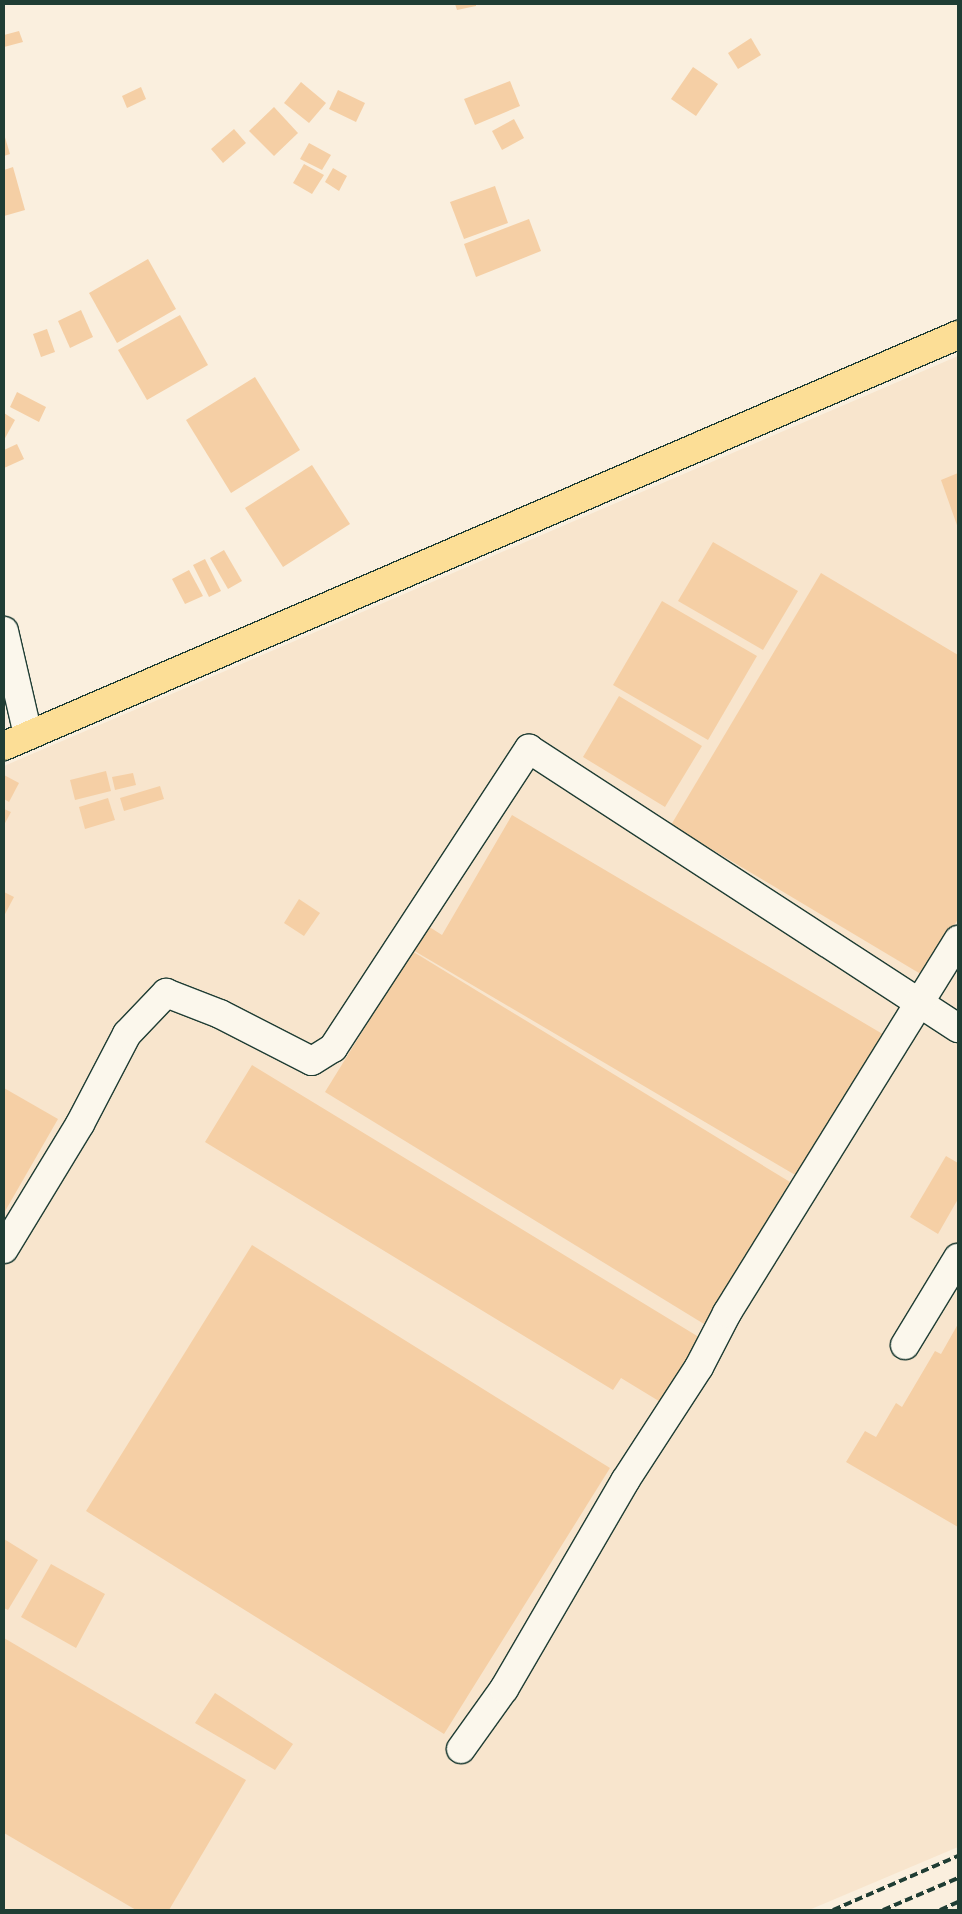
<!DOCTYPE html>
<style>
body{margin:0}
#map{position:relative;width:962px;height:1914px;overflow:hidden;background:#faefde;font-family:"Balsamiq Sans",sans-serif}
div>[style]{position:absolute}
.built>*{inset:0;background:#f8e5cd}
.building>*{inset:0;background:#f5cfa5}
.roads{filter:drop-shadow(1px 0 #1f3d34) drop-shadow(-1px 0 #1f3d34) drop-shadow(0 1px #1f3d34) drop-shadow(0 -1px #1f3d34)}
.minor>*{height:28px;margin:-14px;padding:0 14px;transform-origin:14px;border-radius:14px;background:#fbf7ec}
.major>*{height:28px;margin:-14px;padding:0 14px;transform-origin:14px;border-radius:14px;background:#fcde96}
.rail>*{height:4px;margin-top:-2px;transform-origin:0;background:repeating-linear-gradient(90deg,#1f3d34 0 8px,transparent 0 12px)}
span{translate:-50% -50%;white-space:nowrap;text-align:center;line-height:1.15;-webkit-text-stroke:4px #fbf7ec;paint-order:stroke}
.frame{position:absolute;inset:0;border:5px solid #1f3d34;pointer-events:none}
</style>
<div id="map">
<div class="built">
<div style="clip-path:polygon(958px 356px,958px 1847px,809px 1910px,4px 1910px,4px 766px)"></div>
</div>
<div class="building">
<div style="clip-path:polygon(455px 4px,476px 4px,476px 6px,457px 10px)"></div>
<div style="clip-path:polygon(19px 31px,23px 42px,4px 47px,4px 35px)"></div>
<div style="clip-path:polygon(751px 38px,761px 55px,738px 69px,728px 53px)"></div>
<div style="clip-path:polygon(693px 67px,718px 84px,696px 116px,671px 99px)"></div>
<div style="clip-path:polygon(510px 81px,520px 106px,475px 125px,464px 99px)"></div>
<div style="clip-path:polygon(301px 82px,326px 103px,309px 123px,284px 103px)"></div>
<div style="clip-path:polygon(141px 87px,146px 99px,127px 108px,122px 96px)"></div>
<div style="clip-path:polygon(338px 90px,365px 103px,356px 122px,329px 109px)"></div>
<div style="clip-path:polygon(274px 107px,298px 133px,274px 156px,249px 131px)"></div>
<div style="clip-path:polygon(514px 119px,524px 138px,502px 150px,492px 131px)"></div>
<div style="clip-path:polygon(234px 129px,246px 143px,223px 163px,211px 149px)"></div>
<div style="clip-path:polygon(4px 134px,10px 154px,4px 156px)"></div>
<div style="clip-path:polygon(309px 143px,331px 155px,322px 170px,300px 159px)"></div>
<div style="clip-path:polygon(304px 164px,324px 175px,312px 194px,293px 183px)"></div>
<div style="clip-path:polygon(13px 167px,25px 210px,4px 216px,4px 170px)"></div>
<div style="clip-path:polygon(333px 168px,347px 176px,339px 191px,325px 182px)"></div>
<div style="clip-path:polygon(495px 186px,508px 223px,464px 239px,450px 202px)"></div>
<div style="clip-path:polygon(529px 219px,541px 251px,476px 277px,464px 244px)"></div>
<div style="clip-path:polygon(148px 259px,176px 309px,117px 343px,89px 293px)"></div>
<div style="clip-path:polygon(81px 310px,93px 337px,70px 348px,58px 321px)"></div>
<div style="clip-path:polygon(180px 315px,208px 365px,147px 400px,118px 350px)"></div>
<div style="clip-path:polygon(47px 329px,55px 352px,41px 357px,33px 334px)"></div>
<div style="clip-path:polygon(255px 377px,300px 450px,231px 493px,186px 420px)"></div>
<div style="clip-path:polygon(17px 392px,46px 407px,39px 422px,10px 407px)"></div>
<div style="clip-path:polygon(4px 413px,15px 420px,4px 440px)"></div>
<div style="clip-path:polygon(17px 444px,24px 459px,4px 468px,4px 450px)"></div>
<div style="clip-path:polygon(312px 465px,350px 524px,283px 567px,245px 508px)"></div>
<div style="clip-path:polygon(958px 473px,958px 528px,941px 480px)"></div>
<div style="clip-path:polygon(713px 542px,798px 591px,763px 650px,678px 601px)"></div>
<div style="clip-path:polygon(224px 550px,242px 581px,228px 589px,210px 558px)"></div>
<div style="clip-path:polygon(205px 559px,221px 591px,209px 597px,193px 565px)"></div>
<div style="clip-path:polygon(189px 570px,203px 596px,185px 604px,172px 579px)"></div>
<div style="clip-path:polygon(821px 573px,958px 655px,958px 919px,924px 976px,671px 825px)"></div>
<div style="clip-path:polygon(662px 601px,757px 656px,708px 740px,613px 685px)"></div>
<div style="clip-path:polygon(619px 696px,702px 746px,665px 807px,583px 757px)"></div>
<div style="clip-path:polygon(106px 771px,111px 791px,75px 800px,70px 780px)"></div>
<div style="clip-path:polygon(133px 773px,136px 785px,115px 790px,112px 777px)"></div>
<div style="clip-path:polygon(4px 775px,19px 783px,9px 802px,4px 799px)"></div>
<div style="clip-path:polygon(160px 786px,164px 799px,124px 811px,120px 798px)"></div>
<div style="clip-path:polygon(108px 798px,115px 820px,85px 829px,79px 807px)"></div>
<div style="clip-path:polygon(4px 809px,11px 812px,4px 825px)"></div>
<div style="clip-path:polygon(512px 815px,886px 1036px,802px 1179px,406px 946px,420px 921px,442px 935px)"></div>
<div style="clip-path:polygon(4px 892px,14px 897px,4px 916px)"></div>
<div style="clip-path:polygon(299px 899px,320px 913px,304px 936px,284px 923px)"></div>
<div style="clip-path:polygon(412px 951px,790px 1182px,704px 1324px,325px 1092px)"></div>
<div style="clip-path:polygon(252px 1065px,707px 1342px,667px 1406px,621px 1378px,613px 1390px,205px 1142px)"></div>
<div style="clip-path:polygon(4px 1088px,58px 1119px,4px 1213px)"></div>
<div style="clip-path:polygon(946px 1156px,958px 1163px,958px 1199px,938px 1234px,910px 1217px)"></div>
<div style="clip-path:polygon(252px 1245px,610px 1468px,444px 1734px,86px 1511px)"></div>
<div style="clip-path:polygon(958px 1324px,958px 1527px,846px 1462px,865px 1431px,876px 1437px,896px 1403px,902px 1407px,935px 1351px,941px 1354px)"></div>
<div style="clip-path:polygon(4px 1539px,38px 1560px,8px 1610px,4px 1608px)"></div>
<div style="clip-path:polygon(51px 1564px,105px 1594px,76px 1648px,21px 1617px)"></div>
<div style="clip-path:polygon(4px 1638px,246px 1780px,169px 1910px,136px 1910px,4px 1833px)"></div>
<div style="clip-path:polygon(215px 1693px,293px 1744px,275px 1770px,195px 1723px)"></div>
</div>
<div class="roads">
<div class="minor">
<div style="left:4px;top:631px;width:107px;rotate:77deg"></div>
<div style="left:4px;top:1249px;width:146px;rotate:-58.7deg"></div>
<div style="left:80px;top:1124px;width:102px;rotate:-62.4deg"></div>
<div style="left:127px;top:1034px;width:57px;rotate:-46.4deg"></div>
<div style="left:166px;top:993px;width:58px;rotate:21.3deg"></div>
<div style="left:220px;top:1014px;width:103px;rotate:27.1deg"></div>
<div style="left:312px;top:1061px;width:25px;rotate:-32deg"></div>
<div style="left:333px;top:1048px;width:358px;rotate:-56.8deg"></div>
<div style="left:529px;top:749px;width:512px;rotate:33.04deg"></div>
<div style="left:905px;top:1345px;width:102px;rotate:-58.7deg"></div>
<div style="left:461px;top:1749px;width:74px;rotate:-54.4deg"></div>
<div style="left:504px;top:1689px;width:241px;rotate:-59.8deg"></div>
<div style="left:625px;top:1481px;width:136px;rotate:-57deg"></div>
<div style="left:699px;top:1367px;width:61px;rotate:-62.6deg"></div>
<div style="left:727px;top:1313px;width:439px;rotate:-58.2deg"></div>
</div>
<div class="major">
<div style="left:4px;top:746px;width:1039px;rotate:-23.31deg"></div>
</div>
</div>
<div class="rail">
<div style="left:833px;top:1910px;width:136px;rotate:-23.4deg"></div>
<div style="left:883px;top:1910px;width:82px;rotate:-23.1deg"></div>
<div style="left:940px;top:1910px;width:20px;rotate:-24deg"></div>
</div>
<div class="frame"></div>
</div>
